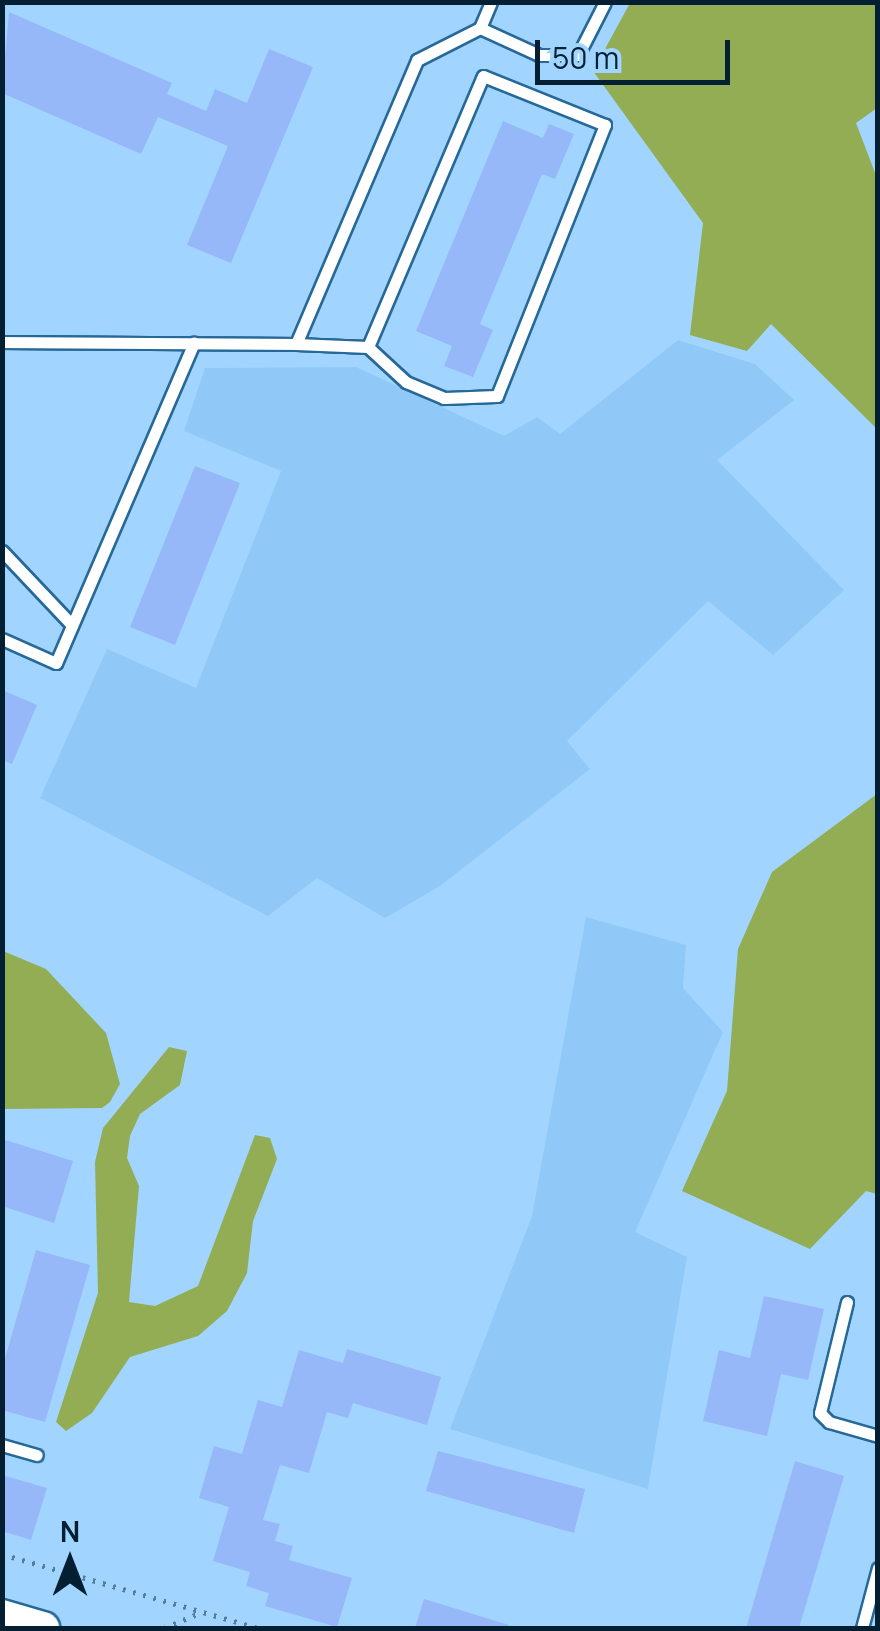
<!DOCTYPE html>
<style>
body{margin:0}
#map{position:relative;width:880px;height:1631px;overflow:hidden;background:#a1d5ff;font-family:Manrope,sans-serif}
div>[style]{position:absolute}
.built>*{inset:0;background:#90c9f7}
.green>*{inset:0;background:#92ad53}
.building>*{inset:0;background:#96b8f8}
.path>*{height:5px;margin-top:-2.5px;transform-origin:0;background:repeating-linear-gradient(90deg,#547c9b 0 2.5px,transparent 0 10.5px)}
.roads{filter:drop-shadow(2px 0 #266998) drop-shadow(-2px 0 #266998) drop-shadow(0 2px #266998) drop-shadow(0 -2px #266998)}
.lane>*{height:11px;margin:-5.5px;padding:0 5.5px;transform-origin:5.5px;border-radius:5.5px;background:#fff}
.secondary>*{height:32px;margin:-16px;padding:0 16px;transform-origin:16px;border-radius:16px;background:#fff}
span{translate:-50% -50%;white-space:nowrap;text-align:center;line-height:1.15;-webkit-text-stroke:9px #a1d5ff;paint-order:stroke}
.frame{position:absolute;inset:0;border:5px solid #041f32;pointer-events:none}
.north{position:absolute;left:20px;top:1511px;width:100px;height:100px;-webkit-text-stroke:8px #a1d5ff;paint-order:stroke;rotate:0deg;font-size:28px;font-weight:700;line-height:40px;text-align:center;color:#041f32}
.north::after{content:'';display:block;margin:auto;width:35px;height:45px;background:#041f32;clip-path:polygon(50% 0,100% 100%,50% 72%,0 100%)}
.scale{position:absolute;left:535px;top:40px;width:195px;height:45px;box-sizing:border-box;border:5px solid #041f32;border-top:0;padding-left:12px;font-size:30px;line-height:35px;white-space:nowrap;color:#041f32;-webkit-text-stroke:8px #a1d5ff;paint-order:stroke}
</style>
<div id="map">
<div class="built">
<div style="clip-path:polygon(678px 340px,755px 364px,794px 400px,717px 460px,844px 590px,773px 655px,708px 601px,567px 741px,590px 769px,440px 886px,385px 918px,317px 878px,268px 916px,40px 798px,107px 649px,196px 688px,281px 471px,184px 431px,205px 368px,356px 367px,504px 436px,537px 417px,560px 434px)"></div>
<div style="clip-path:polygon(586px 917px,686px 945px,683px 988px,723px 1032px,635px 1232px,687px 1257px,648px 1489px,450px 1429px,532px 1216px)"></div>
</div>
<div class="green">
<div style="clip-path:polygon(630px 3px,877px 3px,877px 108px,856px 123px,877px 178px,877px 429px,771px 324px,747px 351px,690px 335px,703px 223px,593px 71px)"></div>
<div style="clip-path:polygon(877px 794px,877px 1194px,866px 1191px,810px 1249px,682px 1191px,727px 1091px,738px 949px,772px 872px)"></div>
<div style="clip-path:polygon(3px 951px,46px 969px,106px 1033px,120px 1084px,110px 1102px,102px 1108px,3px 1109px)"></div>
<div style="clip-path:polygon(169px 1047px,187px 1051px,180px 1085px,140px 1114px,130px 1136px,127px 1158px,139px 1186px,129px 1302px,155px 1306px,198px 1286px,255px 1135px,270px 1138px,277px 1159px,253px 1221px,247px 1273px,227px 1311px,198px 1336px,130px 1357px,92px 1413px,66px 1431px,56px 1422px,98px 1293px,95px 1162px,103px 1128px)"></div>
</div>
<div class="building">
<div style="clip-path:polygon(9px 12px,172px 83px,167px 94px,206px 111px,215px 89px,247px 103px,269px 49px,313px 67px,231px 263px,187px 245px,228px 146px,158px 117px,141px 154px,2px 93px)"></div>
<div style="clip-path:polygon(503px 121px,543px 138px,549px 124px,574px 134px,555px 179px,542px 174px,480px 324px,493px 330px,473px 377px,444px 366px,452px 346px,416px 331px)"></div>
<div style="clip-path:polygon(195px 466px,240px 483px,175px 645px,130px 627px)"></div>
<div style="clip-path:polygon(2px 690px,37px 705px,12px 764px,2px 760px)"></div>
<div style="clip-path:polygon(2px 1139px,73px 1161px,54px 1223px,2px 1206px)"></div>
<div style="clip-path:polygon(36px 1250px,90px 1265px,45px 1422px,2px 1410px,2px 1369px)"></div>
<div style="clip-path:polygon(764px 1296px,824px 1309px,808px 1380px,781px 1374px,767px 1436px,703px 1421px,719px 1350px,750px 1358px)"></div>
<div style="clip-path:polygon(347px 1349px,441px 1377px,427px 1425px,353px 1403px,348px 1418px,327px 1412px,309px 1473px,280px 1465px,263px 1520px,280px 1524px,275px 1541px,293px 1546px,289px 1560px,352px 1578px,337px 1627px,265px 1606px,269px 1593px,246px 1586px,250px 1572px,213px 1561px,229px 1507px,199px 1498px,214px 1446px,242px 1454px,258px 1400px,282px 1407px,299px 1350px,343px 1363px)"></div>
<div style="clip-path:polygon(438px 1451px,585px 1489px,574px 1533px,426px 1491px)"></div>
<div style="clip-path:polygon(795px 1461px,844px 1476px,799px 1628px,746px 1628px)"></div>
<div style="clip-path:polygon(2px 1475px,47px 1488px,31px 1540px,2px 1531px)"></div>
<div style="clip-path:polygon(424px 1599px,509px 1625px,508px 1628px,415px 1628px)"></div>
</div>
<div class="path">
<div style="left:2px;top:1554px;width:267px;rotate:16.1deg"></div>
<div style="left:164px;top:1628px;width:41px;rotate:-22.8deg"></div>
</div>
<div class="roads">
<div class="lane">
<div style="left:480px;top:28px;width:65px;rotate:24.6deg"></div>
<div style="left:539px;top:55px;width:39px"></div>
<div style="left:578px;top:55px;width:59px;rotate:-63deg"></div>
<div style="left:2px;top:342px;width:294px;rotate:0.4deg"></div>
<div style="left:296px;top:344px;width:309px;rotate:-66.9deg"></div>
<div style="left:417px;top:60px;width:71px;rotate:-26.9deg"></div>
<div style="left:480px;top:28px;width:28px;rotate:-67deg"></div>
<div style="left:296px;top:344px;width:72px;rotate:2.4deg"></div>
<div style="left:368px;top:347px;width:52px;rotate:42.6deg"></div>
<div style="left:406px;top:382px;width:41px;rotate:22.8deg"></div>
<div style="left:444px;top:398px;width:53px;rotate:-2.2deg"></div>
<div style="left:497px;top:396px;width:292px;rotate:-68.3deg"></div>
<div style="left:605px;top:125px;width:131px;rotate:-158.1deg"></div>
<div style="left:483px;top:76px;width:294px;rotate:113deg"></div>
<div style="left:2px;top:551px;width:102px;rotate:46.6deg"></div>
<div style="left:2px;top:639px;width:59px;rotate:24deg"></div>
<div style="left:56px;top:663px;width:349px;rotate:-66.7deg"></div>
<div style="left:847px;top:1302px;width:114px;rotate:103.7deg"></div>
<div style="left:820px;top:1413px;width:13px;rotate:45deg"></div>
<div style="left:829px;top:1422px;width:51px;rotate:15.9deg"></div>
<div style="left:2px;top:1445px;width:36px;rotate:16deg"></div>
<div style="left:862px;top:1628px;width:62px;rotate:-75.1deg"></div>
</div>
<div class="secondary">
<div style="left:2px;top:1616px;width:43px;rotate:16.3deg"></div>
</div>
</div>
<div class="frame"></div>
<div class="north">N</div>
<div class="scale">50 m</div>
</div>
